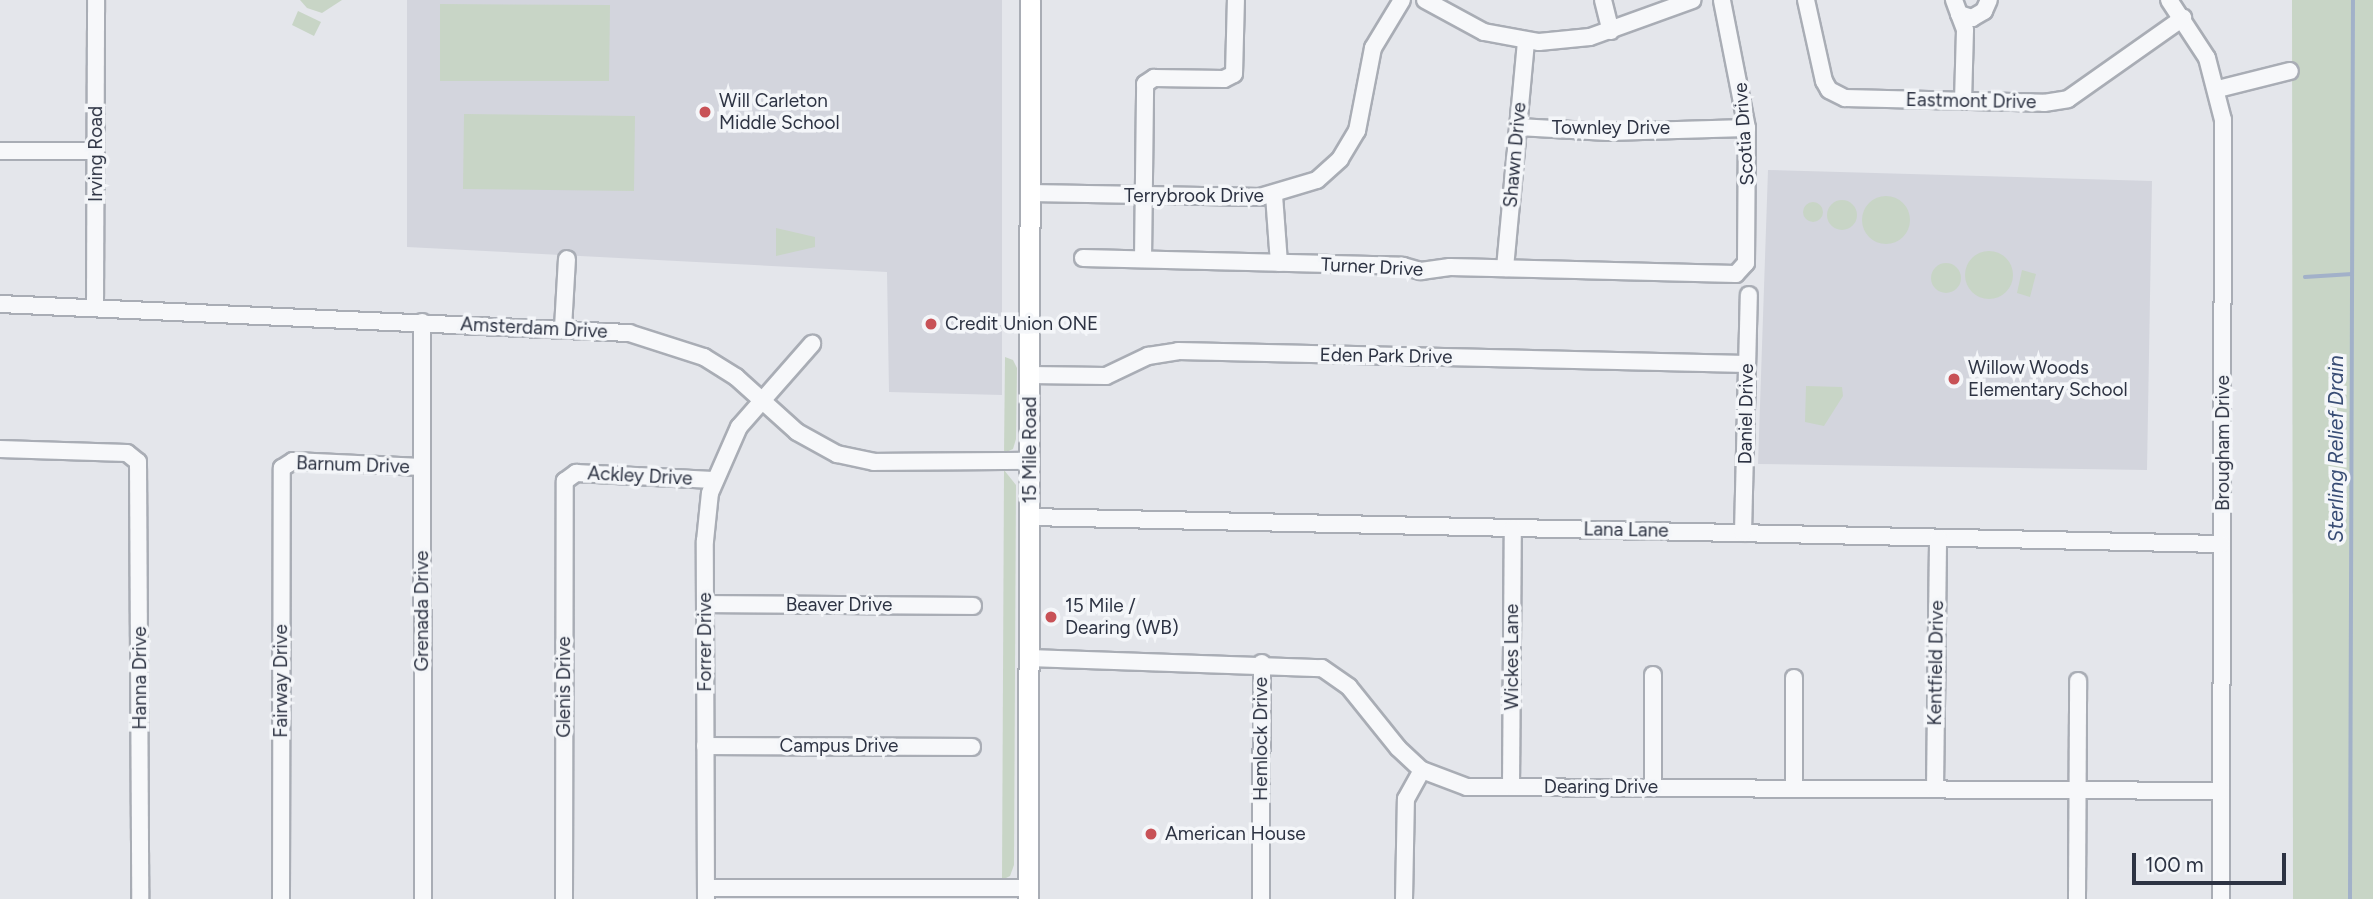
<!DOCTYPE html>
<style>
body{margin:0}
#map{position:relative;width:2373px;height:899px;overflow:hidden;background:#e4e6eb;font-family:Figtree,sans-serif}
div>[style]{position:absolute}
.built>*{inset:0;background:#d3d5dd}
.green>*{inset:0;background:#c8d5c6}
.round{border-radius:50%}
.stream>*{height:3.5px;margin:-1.75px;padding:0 1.75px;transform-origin:1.75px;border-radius:1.75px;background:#a2b1c9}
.roads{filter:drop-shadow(2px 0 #a9adb5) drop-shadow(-2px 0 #a9adb5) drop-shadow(0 2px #a9adb5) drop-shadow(0 -2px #a9adb5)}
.minor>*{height:16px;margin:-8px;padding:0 8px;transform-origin:8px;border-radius:8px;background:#f7f8fa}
.major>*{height:19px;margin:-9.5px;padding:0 9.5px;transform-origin:9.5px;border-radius:9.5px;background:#fff}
.dots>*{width:19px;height:19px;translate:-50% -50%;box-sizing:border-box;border:4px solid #f4f6f9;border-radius:50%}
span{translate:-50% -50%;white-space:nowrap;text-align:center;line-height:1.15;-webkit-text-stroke:7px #f4f6f9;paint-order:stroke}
.poi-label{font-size:19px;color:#2d3343}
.left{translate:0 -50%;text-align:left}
.street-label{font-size:19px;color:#2d3343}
.water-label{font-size:21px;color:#394d75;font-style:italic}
.scale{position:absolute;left:2132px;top:853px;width:154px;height:32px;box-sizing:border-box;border:4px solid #2d3343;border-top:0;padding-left:9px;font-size:21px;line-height:24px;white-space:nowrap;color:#2d3343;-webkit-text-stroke:5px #f4f6f9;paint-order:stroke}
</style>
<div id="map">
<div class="built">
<div style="clip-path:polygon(407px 0,1002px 0,1002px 395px,889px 392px,887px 272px,407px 247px)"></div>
<div style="clip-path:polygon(1768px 170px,2152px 181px,2147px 470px,1758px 464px)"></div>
</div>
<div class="green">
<div style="clip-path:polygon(300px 0,342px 0,322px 13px,307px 8px)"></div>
<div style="clip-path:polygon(2292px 0,2373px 0,2373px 899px,2293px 899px)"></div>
<div style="clip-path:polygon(440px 4px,610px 5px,609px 81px,440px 81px)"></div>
<div style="clip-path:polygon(298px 11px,321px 22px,314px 36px,292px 25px)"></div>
<div style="clip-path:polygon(464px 114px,635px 116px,634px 191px,463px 189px)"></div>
<div class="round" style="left:1862px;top:196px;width:48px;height:48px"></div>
<div class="round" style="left:1827px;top:200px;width:30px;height:30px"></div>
<div class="round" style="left:1803px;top:202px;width:20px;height:20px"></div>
<div style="clip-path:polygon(776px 228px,815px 237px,815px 247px,776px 256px)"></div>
<div class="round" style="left:1965px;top:251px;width:48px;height:48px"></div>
<div class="round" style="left:1931px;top:263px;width:30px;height:30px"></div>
<div style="clip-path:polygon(2022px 270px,2036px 274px,2030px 297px,2017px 293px)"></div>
<div style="clip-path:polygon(1005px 357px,1013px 360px,1017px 368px,1016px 439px,1013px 449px,1004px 453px)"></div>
<div style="clip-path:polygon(1806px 386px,1842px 387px,1843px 396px,1824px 426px,1805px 422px)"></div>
<div style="clip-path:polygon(1004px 470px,1016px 485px,1014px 865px,1010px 876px,1002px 880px)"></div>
</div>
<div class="stream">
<div style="left:2305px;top:277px;width:47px;rotate:-3.7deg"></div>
<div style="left:2350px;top:899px;width:899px;rotate:-89.81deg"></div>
</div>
<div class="roads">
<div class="minor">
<div style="left:1425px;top:0;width:67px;rotate:28.5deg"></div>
<div style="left:1484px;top:32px;width:56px;rotate:10.3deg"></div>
<div style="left:1539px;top:42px;width:51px;rotate:-5.6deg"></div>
<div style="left:1590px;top:37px;width:109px;rotate:-19.8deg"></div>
<div style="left:1603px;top:0;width:32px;rotate:76deg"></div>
<div style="left:1806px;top:0;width:83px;rotate:77.5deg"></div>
<div style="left:1824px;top:81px;width:10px;rotate:61deg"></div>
<div style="left:1829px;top:90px;width:18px;rotate:27deg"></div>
<div style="left:1845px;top:98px;width:199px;rotate:1.4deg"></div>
<div style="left:2044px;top:103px;width:24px;rotate:-9deg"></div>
<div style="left:2068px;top:99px;width:141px;rotate:-35.2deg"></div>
<div style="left:1954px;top:0;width:15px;rotate:70deg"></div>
<div style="left:1959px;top:14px;width:14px;rotate:17deg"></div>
<div style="left:1972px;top:18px;width:14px;rotate:-30deg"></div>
<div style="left:1984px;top:11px;width:12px;rotate:-66deg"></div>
<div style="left:2169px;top:0;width:69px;rotate:56.8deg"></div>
<div style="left:2207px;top:58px;width:64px;rotate:75.5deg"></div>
<div style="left:2223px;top:120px;width:779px;rotate:90.15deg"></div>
<div style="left:1959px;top:14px;width:17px;rotate:69deg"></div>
<div style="left:1965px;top:30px;width:71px;rotate:91.6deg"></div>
<div style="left:2218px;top:89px;width:74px;rotate:-14deg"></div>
<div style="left:1518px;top:127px;width:90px;rotate:3.2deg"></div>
<div style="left:1608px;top:132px;width:139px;rotate:-1.6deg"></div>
<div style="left:0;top:151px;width:96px"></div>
<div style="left:1030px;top:193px;width:230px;rotate:1deg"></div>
<div style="left:1260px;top:197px;width:59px;rotate:-16.6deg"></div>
<div style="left:1317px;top:180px;width:31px;rotate:-42deg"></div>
<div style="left:1340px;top:159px;width:33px;rotate:-59deg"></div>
<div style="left:1357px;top:131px;width:85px;rotate:-79.1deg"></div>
<div style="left:1373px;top:48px;width:56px;rotate:-58.9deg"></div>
<div style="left:1274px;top:195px;width:68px;rotate:85.8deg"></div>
<div style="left:1083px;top:258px;width:320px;rotate:1.4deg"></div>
<div style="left:1403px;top:266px;width:19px;rotate:16deg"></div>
<div style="left:1421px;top:271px;width:29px;rotate:-8deg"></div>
<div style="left:1450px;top:267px;width:286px;rotate:1.4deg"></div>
<div style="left:1736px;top:274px;width:15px;rotate:-48deg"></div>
<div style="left:1746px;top:263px;width:135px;rotate:-89.6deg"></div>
<div style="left:1747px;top:128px;width:130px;rotate:-101.1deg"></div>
<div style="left:1143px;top:259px;width:175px;rotate:-89.3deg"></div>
<div style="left:1145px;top:84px;width:11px;rotate:-34deg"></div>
<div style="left:1154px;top:78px;width:70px;rotate:0.8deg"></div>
<div style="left:1224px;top:79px;width:11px;rotate:-27deg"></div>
<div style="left:1234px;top:74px;width:74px;rotate:-88.5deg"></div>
<div style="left:1505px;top:268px;width:228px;rotate:-84.7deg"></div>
<div style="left:0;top:304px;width:630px;rotate:2.64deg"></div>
<div style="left:629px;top:333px;width:79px;rotate:17.7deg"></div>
<div style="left:704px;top:357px;width:38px;rotate:32deg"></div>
<div style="left:736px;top:377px;width:82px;rotate:42deg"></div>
<div style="left:797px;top:432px;width:46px;rotate:28.8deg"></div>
<div style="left:837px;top:454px;width:38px;rotate:12deg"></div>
<div style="left:874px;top:462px;width:156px;rotate:-0.4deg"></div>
<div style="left:95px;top:308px;width:308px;rotate:-89.8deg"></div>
<div style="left:422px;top:322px;width:577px;rotate:89.9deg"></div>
<div style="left:563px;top:328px;width:69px;rotate:-86.7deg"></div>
<div style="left:1030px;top:375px;width:76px;rotate:0.8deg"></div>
<div style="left:1106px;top:376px;width:47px;rotate:-25.5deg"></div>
<div style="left:1148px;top:356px;width:30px;rotate:-9deg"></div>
<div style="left:1178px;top:351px;width:569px;rotate:1.31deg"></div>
<div style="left:0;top:449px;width:127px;rotate:1.8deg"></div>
<div style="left:127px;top:453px;width:14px;rotate:39deg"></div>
<div style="left:138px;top:462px;width:437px;rotate:89.7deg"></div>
<div style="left:1030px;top:517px;width:1192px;rotate:1.3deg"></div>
<div style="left:1743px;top:533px;width:238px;rotate:-88.6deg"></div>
<div style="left:705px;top:604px;width:268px;rotate:0.4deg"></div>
<div style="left:1029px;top:658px;width:293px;rotate:2deg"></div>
<div style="left:1322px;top:668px;width:33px;rotate:35deg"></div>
<div style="left:1349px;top:687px;width:78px;rotate:51.2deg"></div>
<div style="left:1398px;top:748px;width:33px;rotate:43deg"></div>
<div style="left:1422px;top:770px;width:48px;rotate:20.7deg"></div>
<div style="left:1467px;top:787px;width:754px;rotate:0.3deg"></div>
<div style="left:705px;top:746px;width:267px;rotate:0.2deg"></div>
<div style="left:1511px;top:787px;width:259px;rotate:-89.6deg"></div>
<div style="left:1653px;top:787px;width:112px;rotate:-90deg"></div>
<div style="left:1794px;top:789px;width:111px;rotate:-90deg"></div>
<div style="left:1935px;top:789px;width:251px;rotate:-89.3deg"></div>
<div style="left:706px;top:888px;width:322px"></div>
<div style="left:281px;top:899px;width:431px;rotate:-89.9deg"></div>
<div style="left:282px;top:468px;width:13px;rotate:-32deg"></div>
<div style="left:293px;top:461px;width:129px;rotate:2.7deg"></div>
<div style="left:564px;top:899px;width:418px;rotate:-89.9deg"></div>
<div style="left:565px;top:481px;width:14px;rotate:-36deg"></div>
<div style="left:576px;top:473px;width:137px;rotate:2.9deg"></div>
<div style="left:706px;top:899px;width:358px;rotate:-90.2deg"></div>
<div style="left:705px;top:541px;width:48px;rotate:-84.1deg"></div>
<div style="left:710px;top:493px;width:72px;rotate:-66.3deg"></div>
<div style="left:739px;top:427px;width:111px;rotate:-48.7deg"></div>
<div style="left:1261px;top:899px;width:236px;rotate:-89.8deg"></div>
<div style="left:1404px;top:899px;width:100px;rotate:-88.9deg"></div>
<div style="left:1406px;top:799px;width:33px;rotate:-61deg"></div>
<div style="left:2077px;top:899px;width:218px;rotate:-89.7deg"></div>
</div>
<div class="major">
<div style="left:1028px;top:899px;width:899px;rotate:-89.87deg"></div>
</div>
</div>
<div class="dots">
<div style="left:705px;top:112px;background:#c85257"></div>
<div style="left:931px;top:324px;background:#c85257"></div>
<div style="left:1954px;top:379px;background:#c85257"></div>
<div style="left:1051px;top:617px;background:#c85257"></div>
<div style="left:1151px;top:834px;background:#c85257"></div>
</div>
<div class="poi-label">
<span class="left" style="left:719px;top:112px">Will Carleton<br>Middle School</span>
<span class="left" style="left:945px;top:324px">Credit Union ONE</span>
<span class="left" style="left:1968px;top:379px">Willow Woods<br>Elementary School</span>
<span class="left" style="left:1065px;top:617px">15 Mile /<br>Dearing (WB)</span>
<span class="left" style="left:1165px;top:834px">American House</span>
</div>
<div class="street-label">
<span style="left:1971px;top:101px;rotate:1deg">Eastmont Drive</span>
<span style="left:1611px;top:128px">Townley Drive</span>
<span style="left:1744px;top:134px;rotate:-94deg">Scotia Drive</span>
<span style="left:96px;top:154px;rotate:-90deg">Irving Road</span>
<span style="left:1515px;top:155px;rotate:-85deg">Shawn Drive</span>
<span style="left:1194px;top:196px">Terrybrook Drive</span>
<span style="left:1372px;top:267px;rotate:3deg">Turner Drive</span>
<span style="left:534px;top:328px;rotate:3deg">Amsterdam Drive</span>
<span style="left:1386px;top:356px;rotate:1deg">Eden Park Drive</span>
<span style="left:1746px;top:414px;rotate:-89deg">Daniel Drive</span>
<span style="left:2223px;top:443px;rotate:-90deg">Brougham Drive</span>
<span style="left:1030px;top:450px;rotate:-90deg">15 Mile Road</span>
<span style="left:353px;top:465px;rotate:2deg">Barnum Drive</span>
<span style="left:640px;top:476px;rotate:3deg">Ackley Drive</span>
<span style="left:1626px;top:530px;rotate:1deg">Lana Lane</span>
<span style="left:839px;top:605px">Beaver Drive</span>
<span style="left:422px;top:611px;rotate:-90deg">Grenada Drive</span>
<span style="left:705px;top:642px;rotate:-90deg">Forrer Drive</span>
<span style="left:1512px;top:657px;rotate:-90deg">Wickes Lane</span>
<span style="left:1936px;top:663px;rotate:-89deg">Kentfield Drive</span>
<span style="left:140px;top:678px;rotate:-90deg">Hanna Drive</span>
<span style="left:281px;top:681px;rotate:-90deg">Fairway Drive</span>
<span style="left:564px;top:687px;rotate:-90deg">Glenis Drive</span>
<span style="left:1261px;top:739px;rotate:-90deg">Hemlock Drive</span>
<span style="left:839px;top:746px">Campus Drive</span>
<span style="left:1601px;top:787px">Dearing Drive</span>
</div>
<div class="water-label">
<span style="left:2336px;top:449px;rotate:-90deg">Sterling Relief Drain</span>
</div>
<div class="scale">100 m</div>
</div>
